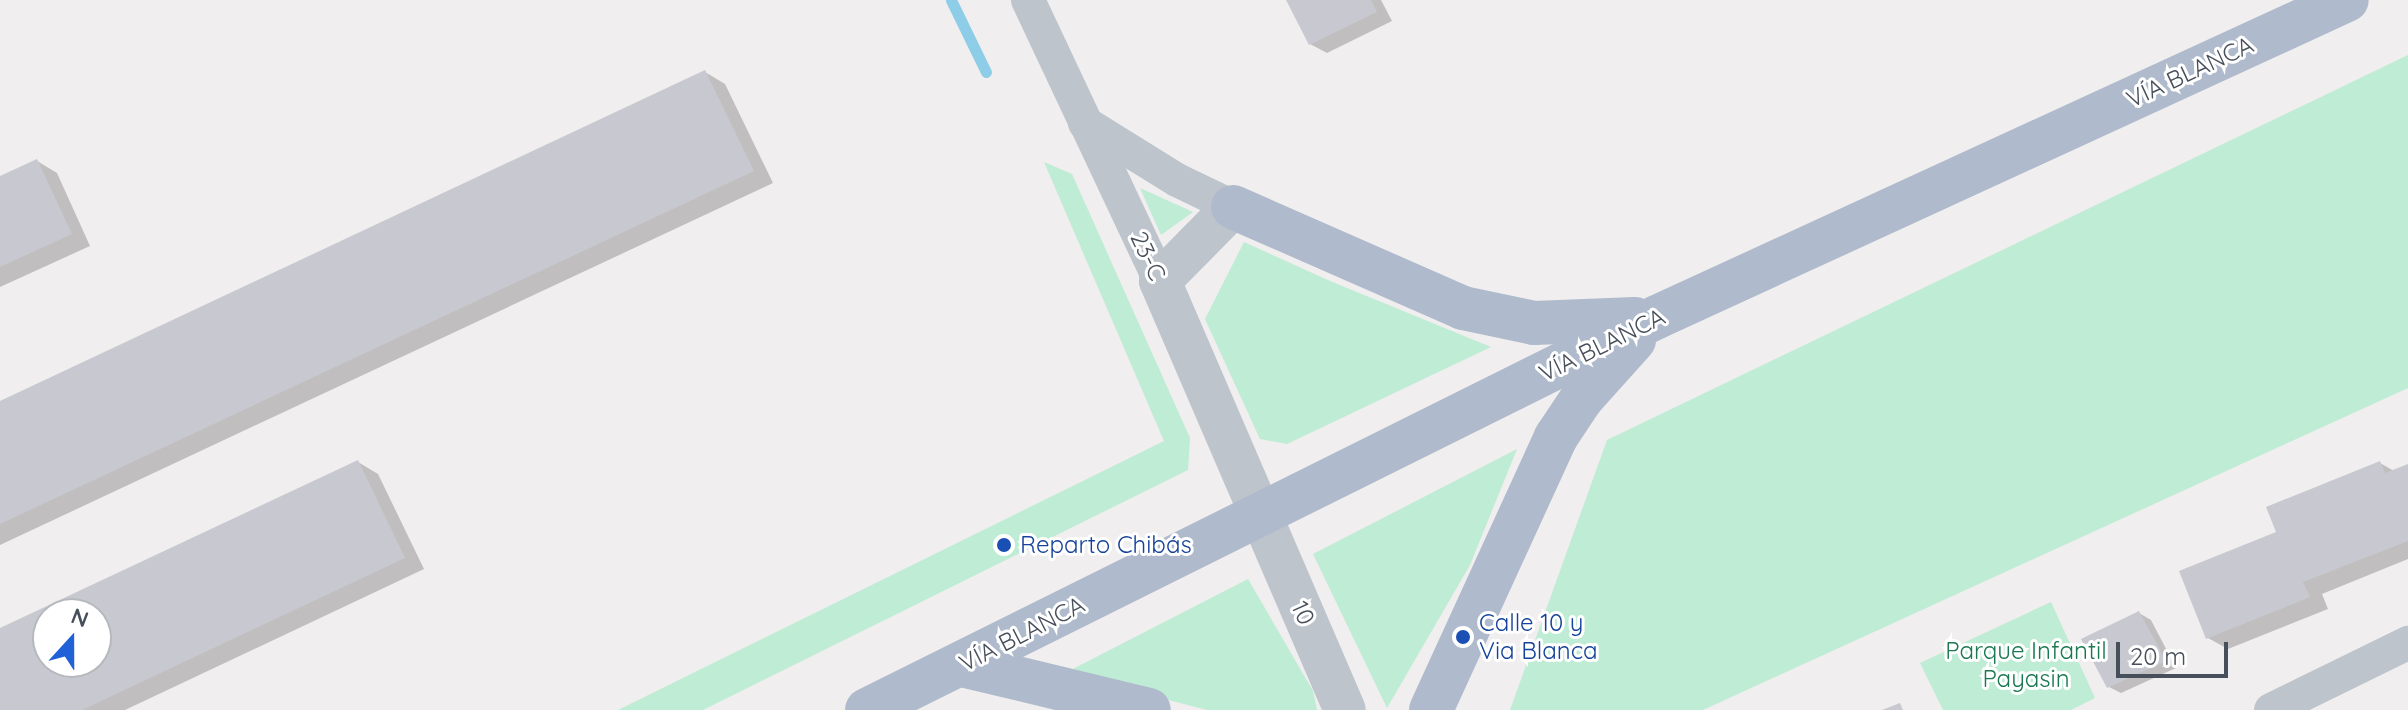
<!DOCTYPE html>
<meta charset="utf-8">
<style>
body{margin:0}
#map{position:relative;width:2408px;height:710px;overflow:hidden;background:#f0eeee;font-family:Quicksand,sans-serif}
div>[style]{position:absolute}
.green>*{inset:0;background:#beecd4}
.shadow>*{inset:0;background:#0003}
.stream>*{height:11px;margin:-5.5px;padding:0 5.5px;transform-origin:5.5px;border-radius:5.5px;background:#8dcde7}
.building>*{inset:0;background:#c8c9d0}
.minor>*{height:34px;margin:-17px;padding:0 17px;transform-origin:17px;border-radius:17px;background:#bdc4cc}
.tertiary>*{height:42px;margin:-21px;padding:0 21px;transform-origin:21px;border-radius:21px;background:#bdc4cc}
.primary>*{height:44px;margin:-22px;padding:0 22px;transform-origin:22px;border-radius:22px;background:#afbbcc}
.dots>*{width:22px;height:22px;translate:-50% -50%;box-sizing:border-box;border:4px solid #fff;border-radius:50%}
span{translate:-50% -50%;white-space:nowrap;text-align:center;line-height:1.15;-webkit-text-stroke:6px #fff;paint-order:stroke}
.street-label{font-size:24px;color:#474f5a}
.transit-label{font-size:24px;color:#164399}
.left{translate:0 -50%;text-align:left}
.park-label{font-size:24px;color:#1b7851}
.north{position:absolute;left:32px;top:598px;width:80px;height:80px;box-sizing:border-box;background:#fff;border:2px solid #b5b9bd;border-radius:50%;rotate:21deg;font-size:22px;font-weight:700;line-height:32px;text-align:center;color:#474f5a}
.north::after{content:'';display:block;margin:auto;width:28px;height:36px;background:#2161d7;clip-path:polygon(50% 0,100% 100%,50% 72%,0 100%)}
.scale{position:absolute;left:2116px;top:642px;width:112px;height:36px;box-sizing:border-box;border:4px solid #474f5a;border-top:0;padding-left:10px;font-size:24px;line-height:28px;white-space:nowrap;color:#474f5a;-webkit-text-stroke:6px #fff;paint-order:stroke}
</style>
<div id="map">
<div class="green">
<div style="clip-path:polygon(2408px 55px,2408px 388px,1703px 710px,1510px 710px,1607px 440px)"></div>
<div style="clip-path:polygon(1044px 162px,1072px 174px,1190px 438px,1188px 470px,703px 710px,618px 710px,1164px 441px)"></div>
<div style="clip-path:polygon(1140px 188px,1193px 212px,1161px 235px)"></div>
<div style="clip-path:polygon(1244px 242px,1330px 281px,1491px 347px,1287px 444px,1260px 439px,1205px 319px)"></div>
<div style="clip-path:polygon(1517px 449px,1470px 565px,1387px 708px,1313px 554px)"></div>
<div style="clip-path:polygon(1248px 579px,1313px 691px,1317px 710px,1207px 710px,1065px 673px)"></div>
<div style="clip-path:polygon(2051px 602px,2095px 698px,2071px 710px,1943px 710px,1920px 663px)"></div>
</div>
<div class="shadow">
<div style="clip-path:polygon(1289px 0,1381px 0,1392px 21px,1327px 53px,1310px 44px)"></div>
<div style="clip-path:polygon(705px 72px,725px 84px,773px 183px,0 545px,0 403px)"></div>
<div style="clip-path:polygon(37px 161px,57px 173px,90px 246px,0 287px,0 178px)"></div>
<div style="clip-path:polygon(evenodd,358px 462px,378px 474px,424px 569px,125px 710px,0 710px,0 630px,358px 462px,48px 614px,96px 614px,96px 662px,48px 662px,48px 614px)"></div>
<div style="clip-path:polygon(2380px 463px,2394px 471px,2408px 466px,2408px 559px,2322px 594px,2328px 609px,2228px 649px,2208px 638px,2279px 533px)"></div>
<div style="clip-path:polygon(2139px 613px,2151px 620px,2176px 668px,2121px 693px,2109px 687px)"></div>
</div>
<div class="stream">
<div style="left:951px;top:0;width:80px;rotate:64.1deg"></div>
</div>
<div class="building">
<div style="clip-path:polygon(1286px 0,1371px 0,1377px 12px,1309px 45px)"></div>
<div style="clip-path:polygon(705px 70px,754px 171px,0 524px,0 401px)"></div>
<div style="clip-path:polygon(37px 159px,72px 234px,0 267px,0 176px)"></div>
<div style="clip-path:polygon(evenodd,358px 460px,405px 558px,82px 710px,0 710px,0 628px,358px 460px,48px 614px,96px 614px,96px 662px,48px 662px,48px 614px)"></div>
<div style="clip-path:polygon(2380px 461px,2385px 473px,2408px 464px,2408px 541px,2303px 582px,2310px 597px,2206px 639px,2179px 571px,2276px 532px,2266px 507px)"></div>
<div style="clip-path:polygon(2139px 611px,2166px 661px,2107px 688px,2081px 639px)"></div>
<div style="clip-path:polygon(1900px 703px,1903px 710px,1882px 710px)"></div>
</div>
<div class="minor">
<div style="left:1028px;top:0;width:310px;rotate:64.8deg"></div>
<div style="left:1085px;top:123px;width:108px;rotate:31.8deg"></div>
<div style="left:1177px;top:180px;width:62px;rotate:25.7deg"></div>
<div style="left:2271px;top:710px;width:153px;rotate:-26.1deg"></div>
</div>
<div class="tertiary">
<div style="left:1233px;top:207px;width:104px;rotate:134.6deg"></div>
<div style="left:1160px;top:281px;width:467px;rotate:66.7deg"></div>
</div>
<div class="primary">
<div style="left:1233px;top:207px;width:251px;rotate:23.7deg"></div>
<div style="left:1463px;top:308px;width:73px;rotate:11.9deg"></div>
<div style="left:1534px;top:323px;width:101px;rotate:-2.3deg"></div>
<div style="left:962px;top:665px;width:192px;rotate:13.5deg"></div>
<div style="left:867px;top:710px;width:882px;rotate:-26.45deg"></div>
<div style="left:1657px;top:317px;width:759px;rotate:-24.68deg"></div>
<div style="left:1431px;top:710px;width:300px;rotate:-65.4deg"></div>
<div style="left:1556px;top:437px;width:47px;rotate:-56.3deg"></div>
<div style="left:1582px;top:398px;width:78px;rotate:-48.1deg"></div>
</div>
<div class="dots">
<div style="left:1004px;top:545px;background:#1a4fb4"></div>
<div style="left:1463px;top:637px;background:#1a4fb4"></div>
</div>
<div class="street-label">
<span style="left:2190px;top:72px;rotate:-25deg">VÍA BLANCA</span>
<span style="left:1148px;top:256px;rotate:65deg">23-C</span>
<span style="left:1602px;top:345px;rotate:-26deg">VÍA BLANCA</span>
<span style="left:1303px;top:613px;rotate:66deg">10</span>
<span style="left:1022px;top:634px;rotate:-27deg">VÍA BLANCA</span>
</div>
<div class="transit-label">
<span class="left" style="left:1020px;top:545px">Reparto Chibás</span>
<span class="left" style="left:1479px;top:637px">Calle 10 y<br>Via Blanca</span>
</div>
<div class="park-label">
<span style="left:2026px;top:665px">Parque Infantil<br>Payasin</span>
</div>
<div class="north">N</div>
<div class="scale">20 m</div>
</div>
